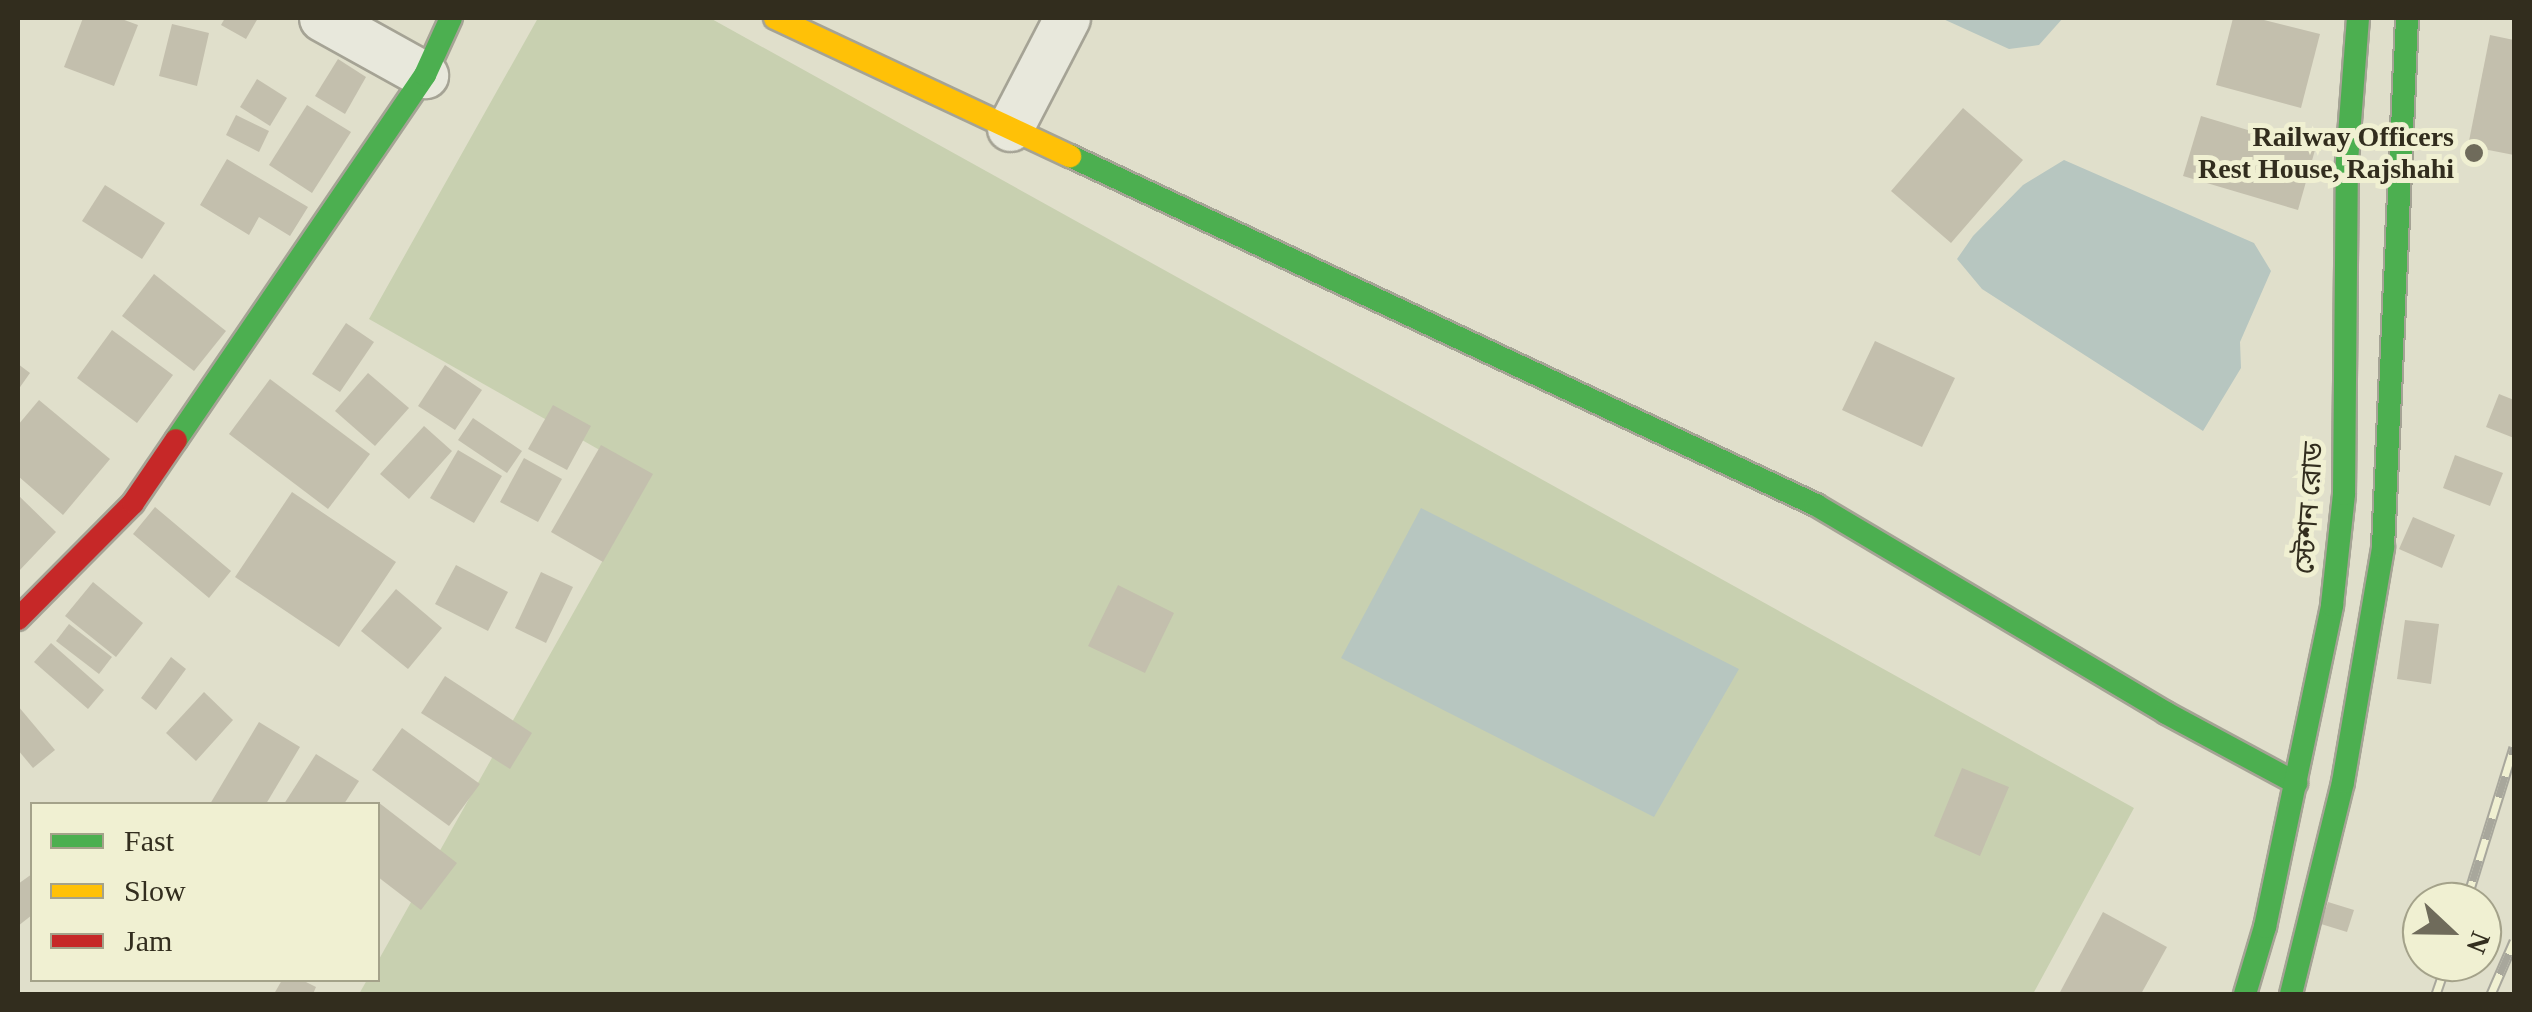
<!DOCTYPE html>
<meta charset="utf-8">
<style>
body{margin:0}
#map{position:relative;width:2532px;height:1012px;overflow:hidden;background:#e0dfcb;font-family:"Times New Roman","Noto Sans Bengali",serif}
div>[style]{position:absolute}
.green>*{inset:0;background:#c8d0b0}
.water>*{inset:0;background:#b7c6c0}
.building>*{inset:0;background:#c3bfad}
.roads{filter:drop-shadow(2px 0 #a5a395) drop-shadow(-2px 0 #a5a395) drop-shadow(0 2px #a5a395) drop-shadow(0 -2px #a5a395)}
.street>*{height:45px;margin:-22.5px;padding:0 22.5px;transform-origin:22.5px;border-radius:22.5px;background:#e8e8dc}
.fast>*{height:22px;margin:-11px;padding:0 11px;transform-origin:11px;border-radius:11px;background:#4caf50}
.slow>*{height:22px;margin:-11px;padding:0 11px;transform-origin:11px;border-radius:11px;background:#ffc107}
.jam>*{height:22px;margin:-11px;padding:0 11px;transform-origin:11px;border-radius:11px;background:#c62828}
.rail>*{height:11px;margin-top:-5.5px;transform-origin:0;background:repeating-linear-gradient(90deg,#f0f0d2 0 22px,#a8a79c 0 44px);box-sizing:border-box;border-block:2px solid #a8a79c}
.dots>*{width:28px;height:28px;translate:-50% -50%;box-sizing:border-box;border:5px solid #f0f0d2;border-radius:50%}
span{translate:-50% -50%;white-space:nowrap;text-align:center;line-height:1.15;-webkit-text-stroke:10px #f0f0d2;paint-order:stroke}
.poi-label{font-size:28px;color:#322d1e;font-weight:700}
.right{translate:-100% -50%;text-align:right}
.street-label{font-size:28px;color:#322d1e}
.frame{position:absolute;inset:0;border:20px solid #322d1e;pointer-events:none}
.legend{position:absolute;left:30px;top:802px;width:350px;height:180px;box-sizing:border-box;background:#f0f0d2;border:2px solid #a4a28a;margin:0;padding:12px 18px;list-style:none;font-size:30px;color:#322d1e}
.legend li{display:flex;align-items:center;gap:20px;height:50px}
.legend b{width:50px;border:2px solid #a4a28a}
.north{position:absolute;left:2402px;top:882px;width:100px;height:100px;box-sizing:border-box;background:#f0f0d2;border:2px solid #a4a28a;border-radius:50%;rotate:112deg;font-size:28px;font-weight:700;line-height:40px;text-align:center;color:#322d1e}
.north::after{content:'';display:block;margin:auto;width:35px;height:45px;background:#6f6b5b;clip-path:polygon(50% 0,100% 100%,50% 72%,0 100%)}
</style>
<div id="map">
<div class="green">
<div style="clip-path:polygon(538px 18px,710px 18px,2134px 808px,2033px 994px,359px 994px,367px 980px,378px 980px,378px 961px,649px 478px,369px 319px)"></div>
</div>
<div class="water">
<div style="clip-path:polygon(1941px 18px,2063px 18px,2039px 45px,2009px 49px)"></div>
<div style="clip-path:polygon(2064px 160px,2254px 243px,2271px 271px,2240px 342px,2241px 368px,2203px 431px,1982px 289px,1957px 259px,1973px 236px,2023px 185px)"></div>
<div style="clip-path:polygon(1421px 508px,1739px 669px,1654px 817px,1341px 658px)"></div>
</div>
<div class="building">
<div style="clip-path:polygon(83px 18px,119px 18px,138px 25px,114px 86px,64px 67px)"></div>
<div style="clip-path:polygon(225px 18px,258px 18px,246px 39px,221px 25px)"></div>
<div style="clip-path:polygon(2233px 18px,2256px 18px,2320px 34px,2301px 108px,2216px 85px)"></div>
<div style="clip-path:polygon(172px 24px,209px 33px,197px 86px,159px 76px)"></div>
<div style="clip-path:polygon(2490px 35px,2514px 40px,2514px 155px,2468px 146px)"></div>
<div style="clip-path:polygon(338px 59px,366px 77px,345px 114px,315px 96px)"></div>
<div style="clip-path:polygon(257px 79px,287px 98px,270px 126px,240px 107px)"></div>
<div style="clip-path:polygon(307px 105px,351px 132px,312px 193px,269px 165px)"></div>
<div style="clip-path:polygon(1963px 108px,2023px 160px,1951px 243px,1891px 191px)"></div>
<div style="clip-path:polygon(236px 115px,269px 131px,259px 152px,226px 135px)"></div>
<div style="clip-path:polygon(2201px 116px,2315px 150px,2298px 210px,2183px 176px)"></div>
<div style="clip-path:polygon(227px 159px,308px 207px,290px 236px,259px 217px,249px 235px,200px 205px)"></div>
<div style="clip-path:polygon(105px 185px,165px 223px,142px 259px,82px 221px)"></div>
<div style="clip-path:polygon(154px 274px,226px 331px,194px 371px,122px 316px)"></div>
<div style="clip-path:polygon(346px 323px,374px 342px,340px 392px,312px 374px)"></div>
<div style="clip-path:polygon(112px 330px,173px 375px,137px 423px,77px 378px)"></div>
<div style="clip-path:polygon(1875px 341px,1955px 378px,1922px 447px,1842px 410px)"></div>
<div style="clip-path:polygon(18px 364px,30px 373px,18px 390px)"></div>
<div style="clip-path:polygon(445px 365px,482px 390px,455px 430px,418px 406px)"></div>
<div style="clip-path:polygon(368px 373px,409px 408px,375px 446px,335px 411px)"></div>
<div style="clip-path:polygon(270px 379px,370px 454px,328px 509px,229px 434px)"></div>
<div style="clip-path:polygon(2499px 394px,2514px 400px,2514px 438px,2486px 427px)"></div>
<div style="clip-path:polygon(39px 400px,110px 459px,63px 515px,18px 476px,18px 425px)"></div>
<div style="clip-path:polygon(553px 405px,591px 426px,567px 470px,528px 449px)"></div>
<div style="clip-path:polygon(473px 418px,522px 451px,507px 473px,458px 440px)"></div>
<div style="clip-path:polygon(424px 426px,452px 451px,409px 499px,380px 474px)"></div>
<div style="clip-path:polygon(601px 445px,653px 474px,603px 562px,551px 532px)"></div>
<div style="clip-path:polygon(458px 450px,502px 476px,474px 523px,430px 498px)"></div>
<div style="clip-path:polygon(2455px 455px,2503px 473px,2490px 506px,2443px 488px)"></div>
<div style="clip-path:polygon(524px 458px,562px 479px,538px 522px,500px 502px)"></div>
<div style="clip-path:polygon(292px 492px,396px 562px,339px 647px,235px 577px)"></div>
<div style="clip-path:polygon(18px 495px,56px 532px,18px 572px)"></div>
<div style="clip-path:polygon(155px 507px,231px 571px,209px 598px,133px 534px)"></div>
<div style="clip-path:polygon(2413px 517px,2455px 535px,2442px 568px,2399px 549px)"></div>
<div style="clip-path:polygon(456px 565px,508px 592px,488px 631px,435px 604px)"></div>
<div style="clip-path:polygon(541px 572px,573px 587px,546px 643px,515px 628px)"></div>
<div style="clip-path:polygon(93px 582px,143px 623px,116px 657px,65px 616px)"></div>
<div style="clip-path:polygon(1118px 585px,1174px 613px,1145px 673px,1088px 646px)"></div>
<div style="clip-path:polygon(396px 589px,442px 628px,408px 669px,361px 631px)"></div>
<div style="clip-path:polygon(2405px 620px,2439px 624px,2431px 684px,2397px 679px)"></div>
<div style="clip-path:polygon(69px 624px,112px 657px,99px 674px,56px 641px)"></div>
<div style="clip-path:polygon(51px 643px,104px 690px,88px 709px,34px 662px)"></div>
<div style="clip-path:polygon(171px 657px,186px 669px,156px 710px,141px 698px)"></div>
<div style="clip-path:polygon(445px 676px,532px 733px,510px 769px,421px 713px)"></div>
<div style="clip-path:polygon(204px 692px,233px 720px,196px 761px,166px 733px)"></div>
<div style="clip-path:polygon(18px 706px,55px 750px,33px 768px,18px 750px)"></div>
<div style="clip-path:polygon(259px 722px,300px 747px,266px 804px,210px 804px)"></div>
<div style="clip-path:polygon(402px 728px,480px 784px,449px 826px,372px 770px)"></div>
<div style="clip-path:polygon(316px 754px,359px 781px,344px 804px,284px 804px)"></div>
<div style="clip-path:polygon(1962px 768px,2009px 787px,1980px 856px,1934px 836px)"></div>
<div style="clip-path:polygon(378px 802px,457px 863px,421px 910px,378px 877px)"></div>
<div style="clip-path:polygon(32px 874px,32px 915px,18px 926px,18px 884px)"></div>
<div style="clip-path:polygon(2328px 902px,2354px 910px,2347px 932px,2321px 924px)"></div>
<div style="clip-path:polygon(2103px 912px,2167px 947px,2141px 994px,2059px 994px)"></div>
<div style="clip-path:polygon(282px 980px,302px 980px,316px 987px,313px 994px,274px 994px)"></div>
</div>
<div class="roads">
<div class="street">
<div style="left:322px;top:18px;width:118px;rotate:29deg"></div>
<div style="left:1010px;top:128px;width:124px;rotate:-62.6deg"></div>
</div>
<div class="fast">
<div style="left:1070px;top:156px;width:824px;rotate:25.07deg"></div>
<div style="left:1816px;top:505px;width:407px;rotate:30.7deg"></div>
<div style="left:2166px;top:713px;width:148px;rotate:28.3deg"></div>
<div style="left:176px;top:440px;width:442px;rotate:-55.7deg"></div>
<div style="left:425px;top:75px;width:63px;rotate:-65.5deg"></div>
<div style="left:2245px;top:994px;width:70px;rotate:-73.4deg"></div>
<div style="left:2265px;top:927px;width:329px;rotate:-78.2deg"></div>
<div style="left:2332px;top:605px;width:112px;rotate:-83.8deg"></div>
<div style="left:2344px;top:494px;width:333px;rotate:-89.5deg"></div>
<div style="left:2347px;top:161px;width:143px;rotate:-85.6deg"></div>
<div style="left:2291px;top:994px;width:218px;rotate:-76.2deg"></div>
<div style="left:2343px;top:782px;width:238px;rotate:-80.3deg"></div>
<div style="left:2383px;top:547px;width:530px;rotate:-87.4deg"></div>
</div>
<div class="slow">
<div style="left:775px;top:18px;width:326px;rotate:25.1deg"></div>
</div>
<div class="jam">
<div style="left:18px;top:619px;width:163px;rotate:-45.2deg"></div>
<div style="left:133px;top:503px;width:76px;rotate:-55.7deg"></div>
</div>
</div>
<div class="rail">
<div style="left:2466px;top:902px;width:162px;rotate:-72.8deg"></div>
<div style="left:2436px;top:994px;width:34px;rotate:-71deg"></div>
<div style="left:2491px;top:994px;width:58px;rotate:-66.5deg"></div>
</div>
<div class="dots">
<div style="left:2474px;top:153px;background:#6f6b5b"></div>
</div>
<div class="poi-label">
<span class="right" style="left:2454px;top:153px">Railway Officers<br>Rest House, Rajshahi</span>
</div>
<div class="street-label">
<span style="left:2309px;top:508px;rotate:-86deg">স্টেশন রোড</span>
</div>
<div class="frame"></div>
<ul class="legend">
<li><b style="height:12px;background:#4caf50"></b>Fast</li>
<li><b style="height:12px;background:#ffc107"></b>Slow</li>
<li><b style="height:12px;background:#c62828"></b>Jam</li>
</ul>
<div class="north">N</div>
</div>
